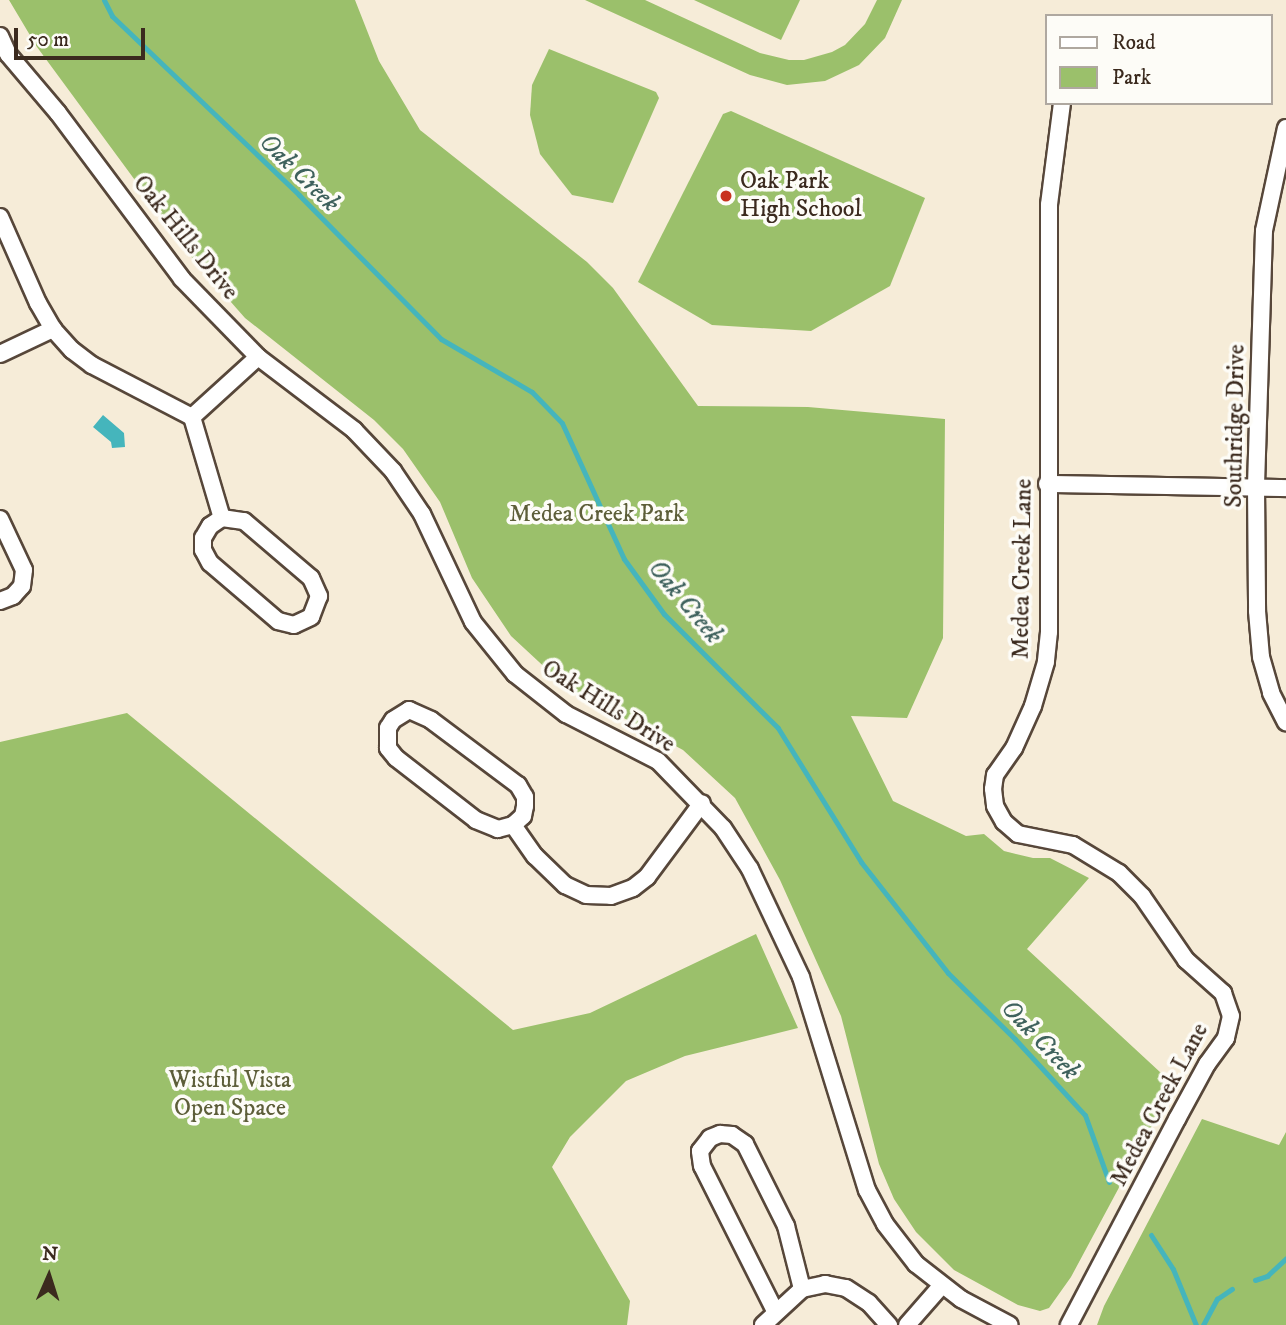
<!DOCTYPE html>
<style>
body{margin:0}
#map{position:relative;width:1286px;height:1325px;overflow:hidden;background:#f6ecd8;font-family:"IM FELL DW Pica",serif}
div>[style]{position:absolute}
.green>*{inset:0;background:#9bc06b}
.water>*{inset:0;background:#45b5bc}
.stream>*{height:5px;margin:-2.5px;padding:0 2.5px;transform-origin:2.5px;border-radius:2.5px;background:#45b5bc}
.roads{filter:drop-shadow(2px 0 #57473a) drop-shadow(-2px 0 #57473a) drop-shadow(0 2px #57473a) drop-shadow(0 -2px #57473a)}
.street>*{height:16px;margin:-8px;padding:0 8px;transform-origin:8px;border-radius:8px;background:#fff}
.dots>*{width:19px;height:19px;translate:-50% -50%;box-sizing:border-box;border:4px solid #fdfcf7;border-radius:50%}
span{translate:-50% -50%;white-space:nowrap;text-align:center;line-height:1.15;-webkit-text-stroke:7px #fdfcf7;paint-order:stroke}
.poi-label{font-size:24px;color:#3b2a1e}
.left{translate:0 -50%;text-align:left}
.street-label{font-size:24px;color:#3b2a1e}
.park-label{font-size:24px;color:#5d5e39}
.water-label{font-size:26px;color:#3f625d;font-style:italic}
.legend{position:absolute;left:1045px;top:14px;width:228px;height:91px;box-sizing:border-box;background:#fdfcf7;border:2px solid #afa8a0;margin:0;padding:9px 12px;list-style:none;font-size:21px;color:#3b2a1e}
.legend li{display:flex;align-items:center;gap:14px;height:35px}
.legend b{width:35px;border:2px solid #afa8a0}
.north{position:absolute;left:14px;top:1241px;width:70px;height:70px;-webkit-text-stroke:5px #fdfcf7;paint-order:stroke;rotate:3deg;font-size:19px;font-weight:700;line-height:28px;text-align:center;color:#3b2a1e}
.north::after{content:'';display:block;margin:auto;width:24px;height:32px;background:#3b2a1e;clip-path:polygon(50% 0,100% 100%,50% 72%,0 100%)}
.scale{position:absolute;left:14px;top:28px;width:131px;height:32px;box-sizing:border-box;border:4px solid #3b2a1e;border-top:0;padding-left:9px;font-size:21px;line-height:24px;white-space:nowrap;color:#3b2a1e;-webkit-text-stroke:5px #fdfcf7;paint-order:stroke}
</style>
<div id="map">
<div class="green">
<div style="clip-path:polygon(9px 0,355px 0,379px 61px,420px 130px,587px 262px,613px 288px,698px 406px,808px 407px,945px 419px,943px 638px,907px 718px,851px 716px,893px 801px,966px 836px,984px 834px,1004px 851px,1033px 858px,1050px 858px,1089px 878px,1027px 949px,1174px 1085px,1071px 1277px,1049px 1308px,1040px 1311px,1018px 1305px,954px 1270px,916px 1232px,894px 1199px,879px 1164px,841px 1016px,780px 880px,735px 798px,683px 750px,566px 687px,511px 636px,472px 578px,440px 502px,403px 449px,374px 420px,245px 318px,193px 259px,37px 47px)"></div>
<div style="clip-path:polygon(585px 0,645px 0,760px 53px,789px 60px,804px 60px,832px 52px,845px 45px,865px 24px,877px 0,902px 0,885px 38px,859px 65px,825px 81px,787px 85px,750px 75px)"></div>
<div style="clip-path:polygon(694px 0,800px 0,781px 40px)"></div>
<div style="clip-path:polygon(549px 49px,656px 92px,659px 98px,613px 203px,572px 195px,540px 154px,530px 115px,532px 85px)"></div>
<div style="clip-path:polygon(731px 111px,925px 198px,890px 286px,811px 331px,712px 325px,638px 282px,723px 114px)"></div>
<div style="clip-path:polygon(127px 713px,513px 1030px,590px 1013px,756px 934px,798px 1028px,685px 1056px,626px 1081px,570px 1137px,552px 1167px,630px 1301px,627px 1325px,0 1325px,0 742px)"></div>
<div style="clip-path:polygon(1202px 1119px,1279px 1145px,1286px 1132px,1286px 1325px,1097px 1325px,1104px 1306px)"></div>
</div>
<div class="water">
<div style="clip-path:polygon(103px 415px,124px 433px,125px 447px,112px 448px,111px 442px,93px 427px)"></div>
</div>
<div class="stream">
<div style="left:104px;top:0;width:18px;rotate:63deg"></div>
<div style="left:112px;top:16px;width:259px;rotate:43.7deg"></div>
<div style="left:299px;top:195px;width:202px;rotate:45.4deg"></div>
<div style="left:441px;top:339px;width:105px;rotate:30.2deg"></div>
<div style="left:532px;top:392px;width:43px;rotate:45.9deg"></div>
<div style="left:562px;top:423px;width:149px;rotate:65.5deg"></div>
<div style="left:624px;top:559px;width:68px;rotate:54deg"></div>
<div style="left:664px;top:614px;width:161px;rotate:45deg"></div>
<div style="left:778px;top:728px;width:158px;rotate:58.2deg"></div>
<div style="left:861px;top:862px;width:141px;rotate:51.9deg"></div>
<div style="left:948px;top:973px;width:94px;rotate:44.6deg"></div>
<div style="left:1015px;top:1039px;width:103px;rotate:47.4deg"></div>
<div style="left:1085px;top:1115px;width:71px;rotate:70.3deg"></div>
<div style="left:1151px;top:1235px;width:40px;rotate:57.1deg"></div>
<div style="left:1173px;top:1269px;width:61px;rotate:67.7deg"></div>
<div style="left:1255px;top:1280px;width:13px;rotate:-18deg"></div>
<div style="left:1267px;top:1276px;width:26px;rotate:-43deg"></div>
<div style="left:1203px;top:1325px;width:30px;rotate:-62deg"></div>
<div style="left:1217px;top:1299px;width:18px;rotate:-34deg"></div>
</div>
<div class="roads">
<div class="street">
<div style="left:0;top:36px;width:20px;rotate:66deg"></div>
<div style="left:8px;top:54px;width:77px;rotate:49.7deg"></div>
<div style="left:58px;top:113px;width:207px;rotate:53.2deg"></div>
<div style="left:182px;top:279px;width:109px;rotate:45.7deg"></div>
<div style="left:258px;top:357px;width:121px;rotate:37.2deg"></div>
<div style="left:354px;top:430px;width:57px;rotate:46.4deg"></div>
<div style="left:393px;top:471px;width:52px;rotate:56deg"></div>
<div style="left:422px;top:514px;width:119px;rotate:64.7deg"></div>
<div style="left:473px;top:622px;width:67px;rotate:51.1deg"></div>
<div style="left:515px;top:674px;width:65px;rotate:38.1deg"></div>
<div style="left:566px;top:714px;width:103px;rotate:27.1deg"></div>
<div style="left:658px;top:761px;width:93px;rotate:45.9deg"></div>
<div style="left:723px;top:828px;width:49px;rotate:56.6deg"></div>
<div style="left:750px;top:869px;width:119px;rotate:64.7deg"></div>
<div style="left:801px;top:977px;width:223px;rotate:72.8deg"></div>
<div style="left:867px;top:1190px;width:38px;rotate:62deg"></div>
<div style="left:885px;top:1224px;width:51px;rotate:52.2deg"></div>
<div style="left:916px;top:1264px;width:57px;rotate:37.9deg"></div>
<div style="left:961px;top:1299px;width:55px;rotate:28deg"></div>
<div style="left:1062px;top:103px;width:103px;rotate:97.3deg"></div>
<div style="left:1049px;top:205px;width:427px;rotate:90deg"></div>
<div style="left:1049px;top:632px;width:30px;rotate:96deg"></div>
<div style="left:1046px;top:662px;width:46px;rotate:106.5deg"></div>
<div style="left:1033px;top:706px;width:46px;rotate:114.3deg"></div>
<div style="left:1014px;top:748px;width:33px;rotate:125deg"></div>
<div style="left:995px;top:775px;width:14px;rotate:98deg"></div>
<div style="left:993px;top:789px;width:17px;rotate:83deg"></div>
<div style="left:995px;top:806px;width:18px;rotate:61deg"></div>
<div style="left:1004px;top:822px;width:18px;rotate:41deg"></div>
<div style="left:1018px;top:834px;width:56px;rotate:11.3deg"></div>
<div style="left:1073px;top:845px;width:54px;rotate:31.3deg"></div>
<div style="left:1119px;top:873px;width:33px;rotate:45deg"></div>
<div style="left:1142px;top:896px;width:78px;rotate:55.5deg"></div>
<div style="left:1186px;top:960px;width:50px;rotate:41.7deg"></div>
<div style="left:1223px;top:993px;width:24px;rotate:71deg"></div>
<div style="left:1231px;top:1016px;width:23px;rotate:103deg"></div>
<div style="left:1226px;top:1038px;width:32px;rotate:126deg"></div>
<div style="left:1207px;top:1064px;width:63px;rotate:118.6deg"></div>
<div style="left:1177px;top:1119px;width:233px;rotate:117.7deg"></div>
<div style="left:1286px;top:128px;width:105px;rotate:102.1deg"></div>
<div style="left:1264px;top:231px;width:256px;rotate:91.8deg"></div>
<div style="left:1256px;top:487px;width:124px;rotate:89.5deg"></div>
<div style="left:1257px;top:611px;width:46px;rotate:85deg"></div>
<div style="left:1261px;top:657px;width:37px;rotate:74deg"></div>
<div style="left:1271px;top:693px;width:33px;rotate:63deg"></div>
<div style="left:0;top:217px;width:94px;rotate:66.2deg"></div>
<div style="left:38px;top:303px;width:30px;rotate:60deg"></div>
<div style="left:53px;top:329px;width:28px;rotate:48deg"></div>
<div style="left:72px;top:350px;width:25px;rotate:37deg"></div>
<div style="left:92px;top:365px;width:113px;rotate:27.5deg"></div>
<div style="left:0;top:354px;width:59px;rotate:-25.3deg"></div>
<div style="left:192px;top:417px;width:105px;rotate:73.5deg"></div>
<div style="left:192px;top:417px;width:89px;rotate:-42.3deg"></div>
<div style="left:1047px;top:484px;width:239px;rotate:1deg"></div>
<div style="left:222px;top:518px;width:22px;rotate:8deg"></div>
<div style="left:244px;top:521px;width:88px;rotate:40.4deg"></div>
<div style="left:311px;top:578px;width:20px;rotate:66deg"></div>
<div style="left:319px;top:596px;width:22px;rotate:111deg"></div>
<div style="left:311px;top:617px;width:19px;rotate:155deg"></div>
<div style="left:294px;top:625px;width:16px;rotate:-166deg"></div>
<div style="left:278px;top:621px;width:89px;rotate:-139.5deg"></div>
<div style="left:210px;top:563px;width:15px;rotate:-118deg"></div>
<div style="left:203px;top:550px;width:12px;rotate:-90deg"></div>
<div style="left:203px;top:538px;width:14px;rotate:-60deg"></div>
<div style="left:210px;top:526px;width:14px;rotate:-34deg"></div>
<div style="left:0;top:519px;width:56px;rotate:64.8deg"></div>
<div style="left:24px;top:570px;width:16px;rotate:97deg"></div>
<div style="left:22px;top:586px;width:13px;rotate:132deg"></div>
<div style="left:13px;top:596px;width:14px;rotate:159deg"></div>
<div style="left:409px;top:710px;width:24px;rotate:24deg"></div>
<div style="left:431px;top:720px;width:109px;rotate:36.8deg"></div>
<div style="left:518px;top:785px;width:14px;rotate:60deg"></div>
<div style="left:525px;top:797px;width:9px;rotate:90deg"></div>
<div style="left:525px;top:806px;width:10px;rotate:101deg"></div>
<div style="left:523px;top:816px;width:13px;rotate:138deg"></div>
<div style="left:513px;top:825px;width:16px;rotate:165deg"></div>
<div style="left:498px;top:829px;width:24px;rotate:-158deg"></div>
<div style="left:476px;top:820px;width:101px;rotate:-142.2deg"></div>
<div style="left:396px;top:758px;width:13px;rotate:-129deg"></div>
<div style="left:388px;top:748px;width:20px;rotate:-90deg"></div>
<div style="left:388px;top:728px;width:9px;rotate:-58deg"></div>
<div style="left:393px;top:720px;width:19px;rotate:-32deg"></div>
<div style="left:513px;top:825px;width:38px;rotate:55deg"></div>
<div style="left:535px;top:856px;width:42px;rotate:44deg"></div>
<div style="left:565px;top:885px;width:23px;rotate:25deg"></div>
<div style="left:586px;top:895px;width:25px;rotate:2deg"></div>
<div style="left:611px;top:896px;width:23px;rotate:-20deg"></div>
<div style="left:633px;top:888px;width:18px;rotate:-38deg"></div>
<div style="left:647px;top:877px;width:92px;rotate:-53.4deg"></div>
<div style="left:775px;top:1311px;width:162px;rotate:-116.7deg"></div>
<div style="left:702px;top:1166px;width:15px;rotate:-98deg"></div>
<div style="left:700px;top:1151px;width:16px;rotate:-52deg"></div>
<div style="left:710px;top:1138px;width:11px;rotate:-22deg"></div>
<div style="left:720px;top:1134px;width:12px;rotate:5deg"></div>
<div style="left:732px;top:1135px;width:16px;rotate:35deg"></div>
<div style="left:745px;top:1144px;width:92px;rotate:63.4deg"></div>
<div style="left:786px;top:1226px;width:65px;rotate:75.7deg"></div>
<div style="left:802px;top:1289px;width:24px;rotate:-12deg"></div>
<div style="left:825px;top:1284px;width:21px;rotate:11deg"></div>
<div style="left:846px;top:1288px;width:27px;rotate:33deg"></div>
<div style="left:869px;top:1303px;width:30px;rotate:48deg"></div>
<div style="left:763px;top:1325px;width:53px;rotate:-42.7deg"></div>
<div style="left:907px;top:1325px;width:53px;rotate:-48.8deg"></div>
</div>
</div>
<div class="dots">
<div style="left:726px;top:196px;background:#c8321e"></div>
</div>
<div class="poi-label">
<span class="left" style="left:740px;top:196px">Oak Park<br>High School</span>
</div>
<div class="street-label">
<span style="left:185px;top:238px;rotate:51deg">Oak Hills Drive</span>
<span style="left:1236px;top:426px;rotate:-89deg">Southridge Drive</span>
<span style="left:1023px;top:569px;rotate:-89deg">Medea Creek Lane</span>
<span style="left:608px;top:707px;rotate:32deg">Oak Hills Drive</span>
<span style="left:1160px;top:1105px;rotate:-62deg">Medea Creek Lane</span>
</div>
<div class="park-label">
<span style="left:597px;top:515px">Medea Creek Park</span>
<span style="left:230px;top:1095px">Wistful Vista<br>Open Space</span>
</div>
<div class="water-label">
<span style="left:299px;top:173px;rotate:44deg">Oak Creek</span>
<span style="left:685px;top:602px;rotate:50deg">Oak Creek</span>
<span style="left:1040px;top:1040px;rotate:46deg">Oak Creek</span>
</div>
<ul class="legend">
<li><b style="height:9px;background:#fff"></b>Road</li>
<li><b style="height:19px;background:#9bc06b"></b>Park</li>
</ul>
<div class="north">N</div>
<div class="scale">50 m</div>
</div>
